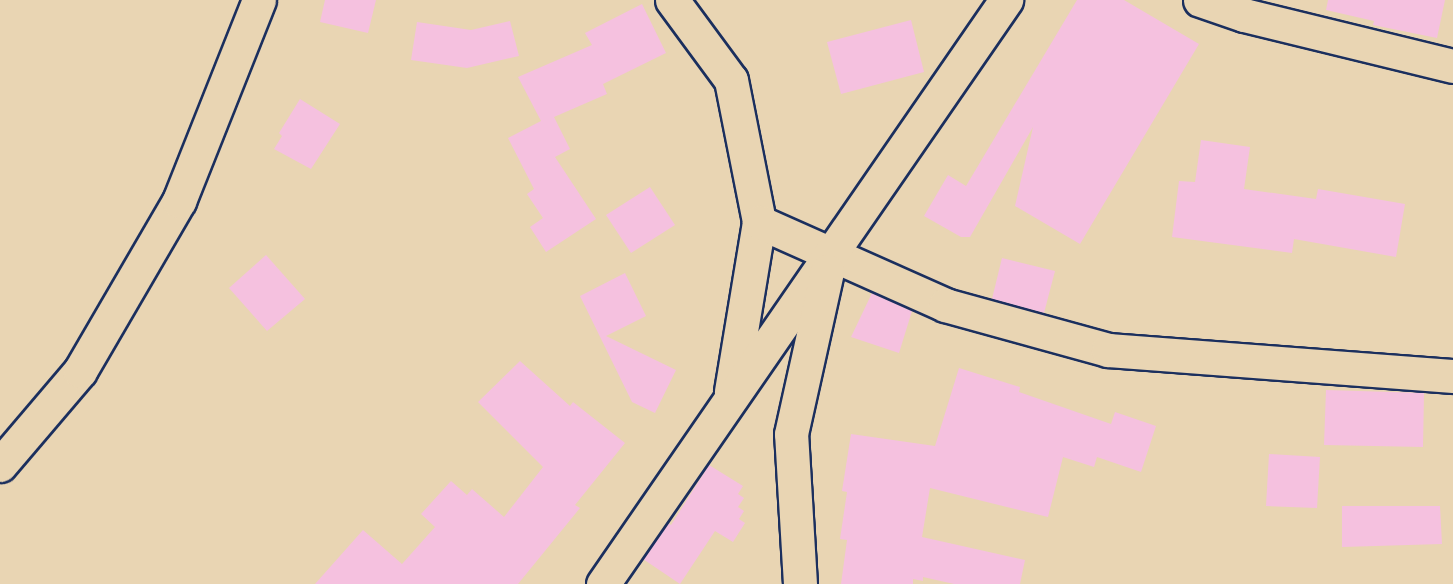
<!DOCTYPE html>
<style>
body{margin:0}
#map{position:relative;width:1453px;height:584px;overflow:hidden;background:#e9d5b3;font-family:Sriracha,sans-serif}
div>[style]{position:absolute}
.building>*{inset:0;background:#f5c1df}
.roads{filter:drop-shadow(2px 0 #1b2f5e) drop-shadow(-2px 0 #1b2f5e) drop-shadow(0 2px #1b2f5e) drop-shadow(0 -2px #1b2f5e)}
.minor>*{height:33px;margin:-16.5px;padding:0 16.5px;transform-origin:16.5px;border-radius:16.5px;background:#e9d5b3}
span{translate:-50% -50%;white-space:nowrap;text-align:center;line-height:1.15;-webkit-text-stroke:6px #e9d5b3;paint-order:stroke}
</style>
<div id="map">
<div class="building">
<div style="clip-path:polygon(325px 0,376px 0,368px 33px,320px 22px)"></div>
<div style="clip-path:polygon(1077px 0,1124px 0,1199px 44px,1080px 244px,1015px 206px,1033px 127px,970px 237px,961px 237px,924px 216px,948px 175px,966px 186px)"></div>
<div style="clip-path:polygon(1328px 0,1445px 0,1437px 38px,1373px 25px,1374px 21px,1326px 10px)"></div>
<div style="clip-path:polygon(642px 4px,666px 53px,603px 84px,607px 94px,554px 117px,570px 149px,555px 157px,596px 219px,546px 252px,530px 227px,543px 218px,527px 194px,534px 189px,508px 138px,541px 121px,518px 77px,592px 45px,585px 33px)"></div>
<div style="clip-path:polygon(911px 20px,924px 72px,841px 94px,827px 42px)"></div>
<div style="clip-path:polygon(510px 21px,519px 56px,467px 68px,411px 60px,417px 22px,471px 30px)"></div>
<div style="clip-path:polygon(300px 99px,340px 124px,311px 169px,274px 149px,282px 136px,279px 133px)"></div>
<div style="clip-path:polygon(1201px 140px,1250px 147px,1244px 189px,1316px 199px,1318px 189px,1405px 204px,1396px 257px,1294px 239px,1292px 253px,1172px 237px,1179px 181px,1195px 182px)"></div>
<div style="clip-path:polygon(650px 187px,675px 225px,631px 253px,606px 215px)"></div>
<div style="clip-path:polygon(266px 255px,305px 299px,267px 331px,229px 288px)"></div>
<div style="clip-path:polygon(1002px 258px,1055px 271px,1044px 313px,992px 299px)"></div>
<div style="clip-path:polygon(625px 273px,646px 316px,606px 336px,676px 370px,655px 413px,632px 402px,580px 296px)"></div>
<div style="clip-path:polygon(872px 293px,912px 311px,899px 353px,851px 337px)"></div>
<div style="clip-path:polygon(520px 361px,570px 406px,573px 402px,625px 443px,575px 505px,580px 508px,518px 584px,315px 584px,363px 530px,402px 564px,435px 527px,421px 514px,451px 481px,467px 495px,472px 489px,504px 517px,543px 467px,478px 402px)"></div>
<div style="clip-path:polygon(959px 368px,1020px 387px,1019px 392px,1111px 424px,1115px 412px,1156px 426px,1141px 472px,1097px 457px,1094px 467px,1063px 457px,1048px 517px,930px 488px,922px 537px,1025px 560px,1020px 584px,954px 584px,923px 577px,923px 581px,913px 579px,913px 584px,841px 584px,847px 540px,840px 539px,847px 492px,842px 491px,851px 434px,935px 446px)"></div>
<div style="clip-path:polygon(1326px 390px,1424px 393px,1423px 447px,1324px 445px)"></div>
<div style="clip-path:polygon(1269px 454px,1320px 457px,1317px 508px,1266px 506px)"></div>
<div style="clip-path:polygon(709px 465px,743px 486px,738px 494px,744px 498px,738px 507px,744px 511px,739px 519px,745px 523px,733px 542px,715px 531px,680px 584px,643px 559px,668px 523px,671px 525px)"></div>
<div style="clip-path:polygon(1342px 506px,1440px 506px,1442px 544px,1342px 547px)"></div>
</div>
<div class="roads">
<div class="minor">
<div style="left:672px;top:0;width:99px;rotate:53.6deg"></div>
<div style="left:731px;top:80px;width:145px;rotate:78.8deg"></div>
<div style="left:759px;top:222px;width:172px;rotate:99.4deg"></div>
<div style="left:1200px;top:0;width:46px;rotate:18.8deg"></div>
<div style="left:1244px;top:15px;width:215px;rotate:13.7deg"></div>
<div style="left:759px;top:222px;width:204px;rotate:24deg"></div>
<div style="left:945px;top:305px;width:169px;rotate:15.4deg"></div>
<div style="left:1108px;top:350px;width:346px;rotate:4.3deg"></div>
<div style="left:0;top:465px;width:123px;rotate:-49.6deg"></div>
<div style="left:80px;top:371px;width:197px;rotate:-59.8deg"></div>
<div style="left:179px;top:201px;width:216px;rotate:-68.3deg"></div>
<div style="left:603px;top:584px;width:710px;rotate:-55.39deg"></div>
<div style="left:800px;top:584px;width:150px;rotate:-93.4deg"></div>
<div style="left:791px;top:434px;width:167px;rotate:-77.5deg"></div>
</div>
</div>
</div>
